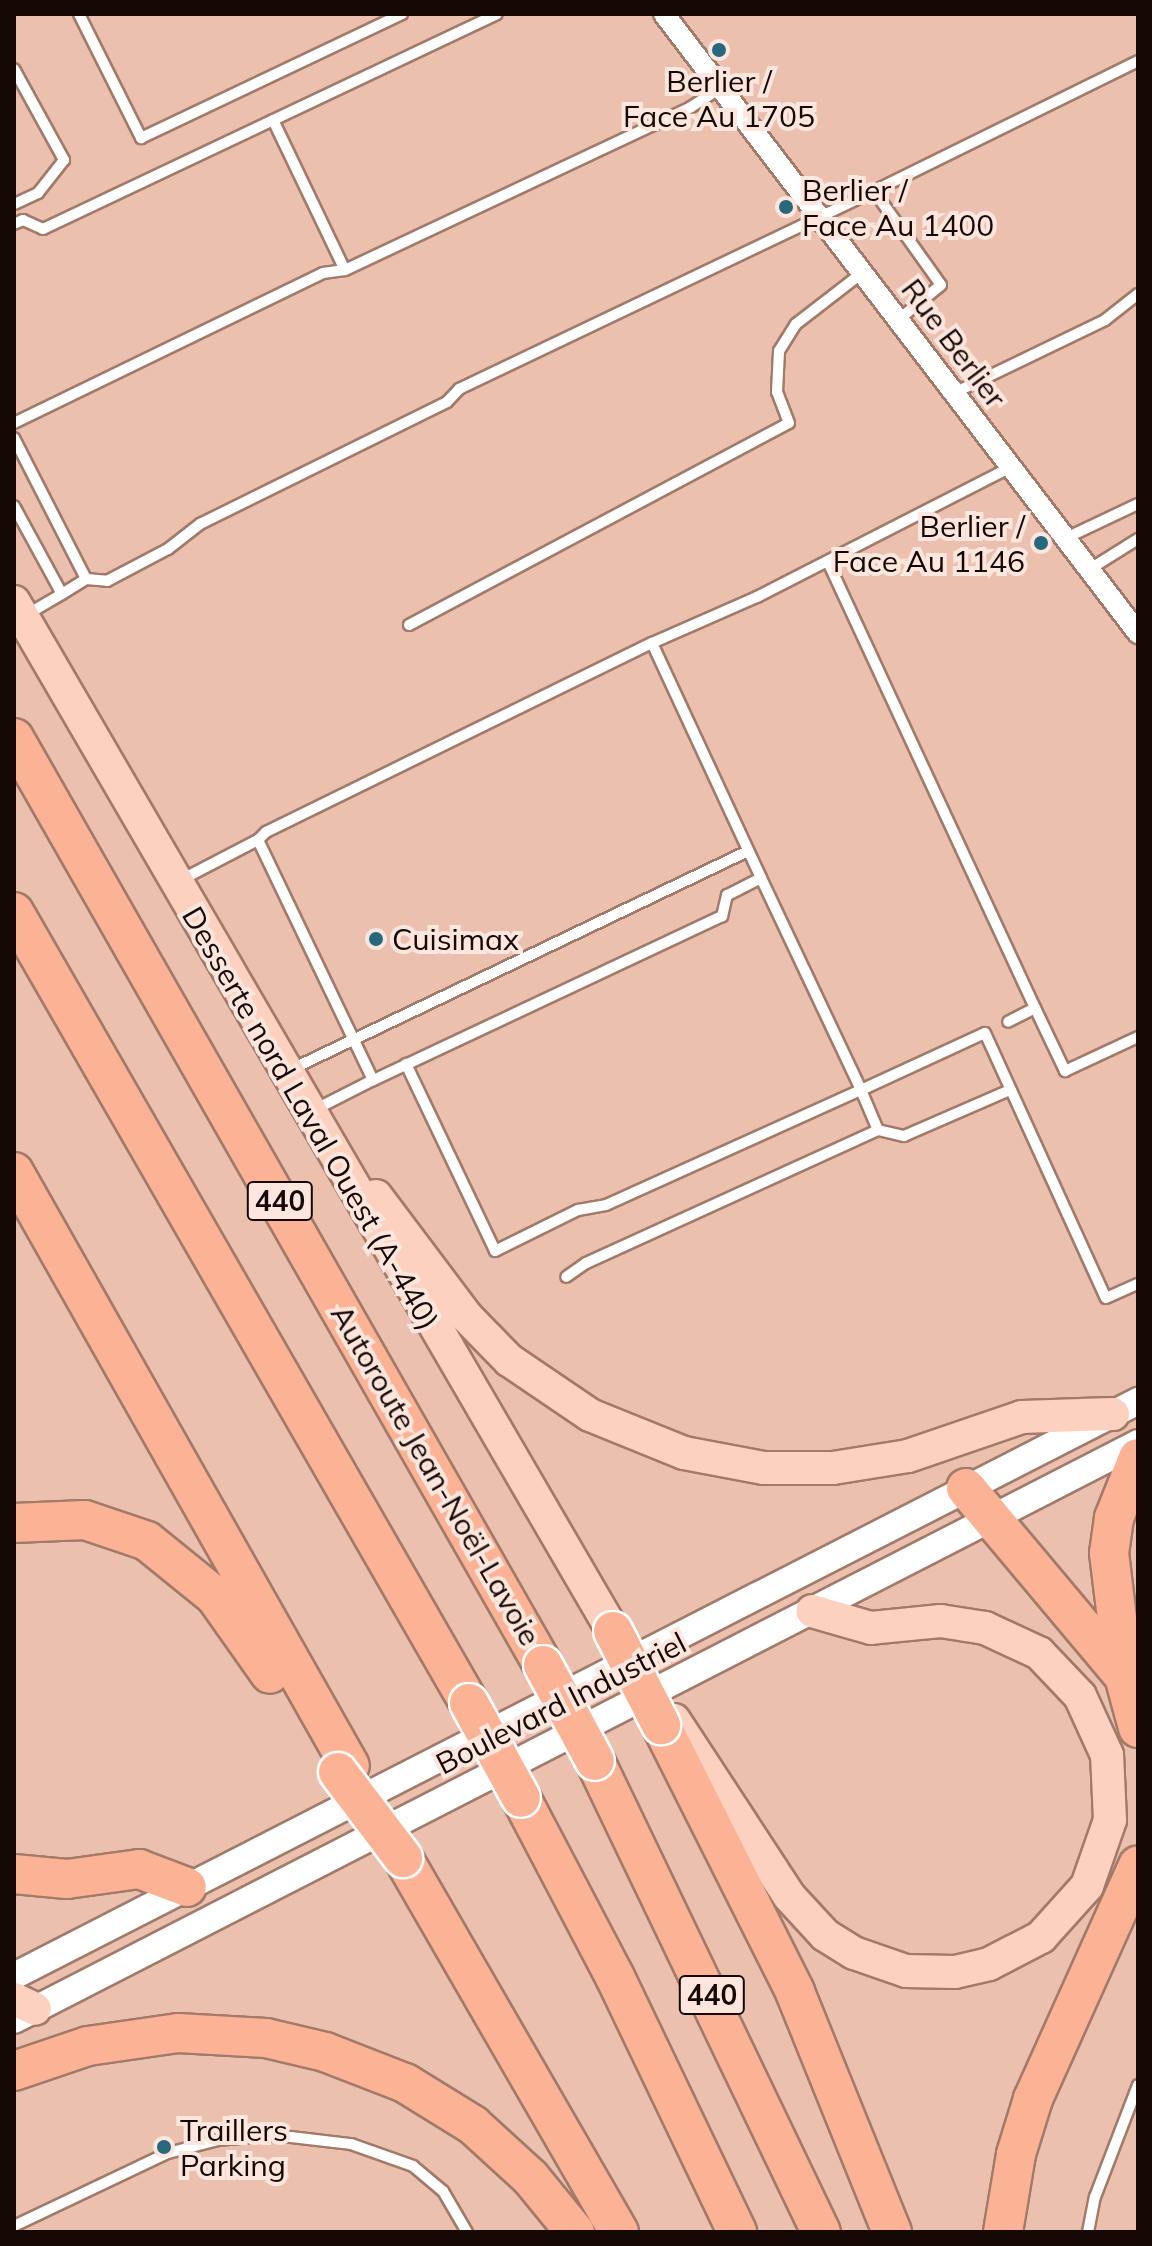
<!DOCTYPE html>
<meta charset="utf-8">
<style>
body{margin:0}
#map{position:relative;width:1152px;height:2246px;overflow:hidden;background:#ecc0af;font-family:Mulish,sans-serif}
div>[style]{position:absolute}
.roads{filter:drop-shadow(2px 0 #a27a6a) drop-shadow(-2px 0 #a27a6a) drop-shadow(0 2px #a27a6a) drop-shadow(0 -2px #a27a6a)}
.service>*{height:10px;margin:-5px;padding:0 5px;transform-origin:5px;border-radius:5px;background:#fff}
.minor>*{height:20px;margin:-10px;padding:0 10px;transform-origin:10px;border-radius:10px;background:#fff}
.tertiary>*{height:26px;margin:-13px;padding:0 13px;transform-origin:13px;border-radius:13px;background:#fff}
.primary>*{height:32px;margin:-16px;padding:0 16px;transform-origin:16px;border-radius:16px;background:#fdd1bf}
.motorway>*{height:38px;margin:-19px;padding:0 19px;transform-origin:19px;border-radius:19px;background:#fcb294}
.bridges{filter:drop-shadow(2px 0 #fff) drop-shadow(-2px 0 #fff) drop-shadow(0 2px #fff) drop-shadow(0 -2px #fff)}
.motorway-bridge>*{height:38px;margin:-19px;padding:0 19px;transform-origin:19px;border-radius:19px;background:#fcb294}
.dots>*{width:22px;height:22px;translate:-50% -50%;box-sizing:border-box;border:4px solid #fde6dd;border-radius:50%}
span{translate:-50% -50%;white-space:nowrap;text-align:center;line-height:1.15;-webkit-text-stroke:8px #fde6dd;paint-order:stroke}
.shield-label span{padding:2px 6px;background:#fde6dd;border:2px solid;border-radius:6px;-webkit-text-stroke-width:0}
.shield-label{font-size:28px;color:#160804;font-weight:700}
.poi-label{font-size:30px;color:#160804}
.left{translate:0 -50%;text-align:left}
.right{translate:-100% -50%;text-align:right}
.street-label{font-size:30px;color:#160804}
.frame{position:absolute;inset:0;border:16px solid #160804;pointer-events:none}
</style>
<div id="map">
<div class="roads">
<div class="service">
<div style="left:79px;top:14px;width:139px;rotate:63.4deg"></div>
<div style="left:141px;top:138px;width:289px;rotate:-25.4deg"></div>
<div style="left:14px;top:69px;width:104px;rotate:61.2deg"></div>
<div style="left:64px;top:160px;width:42px;rotate:128.2deg"></div>
<div style="left:38px;top:193px;width:26px;rotate:155deg"></div>
<div style="left:273px;top:120px;width:166px;rotate:64.4deg"></div>
<div style="left:874px;top:191px;width:294px;rotate:-26.2deg"></div>
<div style="left:14px;top:224px;width:10px;rotate:-24deg"></div>
<div style="left:23px;top:220px;width:22px;rotate:24deg"></div>
<div style="left:43px;top:229px;width:502px;rotate:-25.34deg"></div>
<div style="left:954px;top:393px;width:168px;rotate:-25.8deg"></div>
<div style="left:1105px;top:320px;width:42px;rotate:-38.2deg"></div>
<div style="left:14px;top:423px;width:343px;rotate:-25.9deg"></div>
<div style="left:323px;top:273px;width:22px;rotate:-8deg"></div>
<div style="left:345px;top:270px;width:382px;rotate:-25.2deg"></div>
<div style="left:691px;top:107px;width:35px;rotate:-33deg"></div>
<div style="left:14px;top:438px;width:158px;rotate:62.9deg"></div>
<div style="left:86px;top:579px;width:28px;rotate:148deg"></div>
<div style="left:14px;top:506px;width:100px;rotate:61.4deg"></div>
<div style="left:62px;top:594px;width:42px;rotate:149.7deg"></div>
<div style="left:1066px;top:538px;width:80px;rotate:-25.3deg"></div>
<div style="left:828px;top:562px;width:492px;rotate:65.1deg"></div>
<div style="left:1035px;top:1008px;width:30px;rotate:153deg"></div>
<div style="left:1090px;top:569px;width:57px;rotate:-32deg"></div>
<div style="left:86px;top:579px;width:21px;rotate:5deg"></div>
<div style="left:107px;top:581px;width:69px;rotate:-27.7deg"></div>
<div style="left:168px;top:549px;width:41px;rotate:-38deg"></div>
<div style="left:200px;top:524px;width:275px;rotate:-26.3deg"></div>
<div style="left:447px;top:402px;width:18px;rotate:-47deg"></div>
<div style="left:459px;top:389px;width:460px;rotate:-25.5deg"></div>
<div style="left:874px;top:191px;width:115px;rotate:54.5deg"></div>
<div style="left:941px;top:285px;width:55px;rotate:140.9deg"></div>
<div style="left:409px;top:625px;width:430px;rotate:-28deg"></div>
<div style="left:789px;top:423px;width:33px;rotate:-111deg"></div>
<div style="left:777px;top:392px;width:41px;rotate:-87.2deg"></div>
<div style="left:779px;top:351px;width:32px;rotate:-58deg"></div>
<div style="left:796px;top:324px;width:83px;rotate:-37.7deg"></div>
<div style="left:652px;top:643px;width:115px;rotate:-23.7deg"></div>
<div style="left:757px;top:597px;width:285px;rotate:-27.1deg"></div>
<div style="left:258px;top:840px;width:11px;rotate:-45deg"></div>
<div style="left:266px;top:832px;width:430px;rotate:-26.1deg"></div>
<div style="left:652px;top:643px;width:259px;rotate:65.1deg"></div>
<div style="left:761px;top:878px;width:38px;rotate:153deg"></div>
<div style="left:727px;top:895px;width:22px;rotate:103deg"></div>
<div style="left:722px;top:916px;width:386px;rotate:154.8deg"></div>
<div style="left:761px;top:878px;width:234px;rotate:64.7deg"></div>
<div style="left:861px;top:1090px;width:136px;rotate:-24.7deg"></div>
<div style="left:985px;top:1033px;width:291px;rotate:65.5deg"></div>
<div style="left:1106px;top:1298px;width:35px;rotate:-24deg"></div>
<div style="left:181px;top:880px;width:87px;rotate:-27.5deg"></div>
<div style="left:258px;top:840px;width:266px;rotate:64.4deg"></div>
<div style="left:373px;top:1080px;width:64px;rotate:153deg"></div>
<div style="left:1035px;top:1008px;width:70px;rotate:64.5deg"></div>
<div style="left:1065px;top:1071px;width:81px;rotate:-25deg"></div>
<div style="left:406px;top:1064px;width:207px;rotate:64.5deg"></div>
<div style="left:495px;top:1251px;width:93px;rotate:-26.3deg"></div>
<div style="left:578px;top:1210px;width:28px;rotate:-10deg"></div>
<div style="left:606px;top:1205px;width:280px;rotate:-24.3deg"></div>
<div style="left:861px;top:1090px;width:43px;rotate:67deg"></div>
<div style="left:878px;top:1130px;width:321px;rotate:155.5deg"></div>
<div style="left:586px;top:1263px;width:24px;rotate:145deg"></div>
<div style="left:292px;top:1069px;width:505px;rotate:-25.55deg"></div>
<div style="left:878px;top:1130px;width:27px;rotate:13deg"></div>
<div style="left:904px;top:1136px;width:116px;rotate:-23.5deg"></div>
<div style="left:14px;top:2226px;width:170px;rotate:-25.4deg"></div>
<div style="left:168px;top:2153px;width:52px;rotate:-14.6deg"></div>
<div style="left:218px;top:2140px;width:56px;rotate:-5.1deg"></div>
<div style="left:274px;top:2135px;width:78px;rotate:6.7deg"></div>
<div style="left:351px;top:2144px;width:66px;rotate:19.5deg"></div>
<div style="left:413px;top:2166px;width:39px;rotate:40deg"></div>
<div style="left:443px;top:2191px;width:48px;rotate:59.7deg"></div>
<div style="left:1088px;top:2232px;width:36px;rotate:-79deg"></div>
<div style="left:1095px;top:2197px;width:120px;rotate:-69deg"></div>
</div>
<div class="minor">
<div style="left:664px;top:14px;width:780px;rotate:52.56deg"></div>
</div>
<div class="tertiary">
<div style="left:14px;top:1976px;width:1263px;rotate:-27.09deg"></div>
<div style="left:14px;top:2020px;width:1263px;rotate:-27.17deg"></div>
</div>
<div class="primary">
<div style="left:14px;top:602px;width:1191px;rotate:59.8deg"></div>
<div style="left:376px;top:1196px;width:150px;rotate:53.1deg"></div>
<div style="left:466px;top:1316px;width:62px;rotate:45.7deg"></div>
<div style="left:509px;top:1360px;width:98px;rotate:34.2deg"></div>
<div style="left:590px;top:1415px;width:101px;rotate:22deg"></div>
<div style="left:684px;top:1453px;width:81px;rotate:10.6deg"></div>
<div style="left:764px;top:1468px;width:69px"></div>
<div style="left:833px;top:1468px;width:76px;rotate:-9.1deg"></div>
<div style="left:908px;top:1456px;width:120px;rotate:-18.9deg"></div>
<div style="left:1022px;top:1417px;width:91px;rotate:-1.9deg"></div>
<div style="left:674px;top:1720px;width:210px;rotate:56.8deg"></div>
<div style="left:789px;top:1896px;width:53px;rotate:47.3deg"></div>
<div style="left:825px;top:1935px;width:34px;rotate:32deg"></div>
<div style="left:854px;top:1953px;width:55px;rotate:19.1deg"></div>
<div style="left:906px;top:1971px;width:49px;rotate:1.2deg"></div>
<div style="left:955px;top:1972px;width:35px;rotate:-13deg"></div>
<div style="left:989px;top:1964px;width:59px;rotate:-27.4deg"></div>
<div style="left:1041px;top:1937px;width:69px;rotate:-48deg"></div>
<div style="left:1087px;top:1886px;width:70px;rotate:-70.8deg"></div>
<div style="left:1110px;top:1820px;width:65px;rotate:-92.6deg"></div>
<div style="left:1107px;top:1755px;width:65px;rotate:-114.6deg"></div>
<div style="left:1080px;top:1696px;width:59px;rotate:-133.6deg"></div>
<div style="left:1039px;top:1653px;width:60px;rotate:-155.2deg"></div>
<div style="left:985px;top:1628px;width:45px;rotate:-171deg"></div>
<div style="left:941px;top:1621px;width:70px;rotate:174.3deg"></div>
<div style="left:871px;top:1628px;width:61px;rotate:-163.9deg"></div>
<div style="left:14px;top:1999px;width:23px;rotate:25deg"></div>
</div>
<div class="motorway">
<div style="left:14px;top:738px;width:1067px;rotate:60.29deg"></div>
<div style="left:14px;top:912px;width:913px;rotate:60.09deg"></div>
<div style="left:14px;top:1172px;width:682px;rotate:60.51deg"></div>
<div style="left:1138px;top:1458px;width:65px;rotate:111.8deg"></div>
<div style="left:1114px;top:1518px;width:35px;rotate:98deg"></div>
<div style="left:1109px;top:1553px;width:124px;rotate:83deg"></div>
<div style="left:1124px;top:1676px;width:54px;rotate:74.9deg"></div>
<div style="left:966px;top:1488px;width:246px;rotate:50deg"></div>
<div style="left:14px;top:1523px;width:71px;rotate:-2.4deg"></div>
<div style="left:85px;top:1520px;width:65px;rotate:18.7deg"></div>
<div style="left:147px;top:1541px;width:87px;rotate:39deg"></div>
<div style="left:215px;top:1596px;width:95px;rotate:54.8deg"></div>
<div style="left:661px;top:1725px;width:299px;rotate:63.3deg"></div>
<div style="left:795px;top:1992px;width:259px;rotate:68deg"></div>
<div style="left:595px;top:1761px;width:522px;rotate:64.37deg"></div>
<div style="left:521px;top:1798px;width:202px;rotate:62.3deg"></div>
<div style="left:615px;top:1977px;width:283px;rotate:64.4deg"></div>
<div style="left:403px;top:1858px;width:432px;rotate:60deg"></div>
<div style="left:14px;top:1874px;width:53px;rotate:5.4deg"></div>
<div style="left:67px;top:1879px;width:73px;rotate:-7.9deg"></div>
<div style="left:139px;top:1869px;width:51px;rotate:20.6deg"></div>
<div style="left:14px;top:2071px;width:78px;rotate:-18.7deg"></div>
<div style="left:88px;top:2046px;width:91px;rotate:-8.2deg"></div>
<div style="left:178px;top:2033px;width:88px;rotate:3.3deg"></div>
<div style="left:266px;top:2038px;width:61px;rotate:13.3deg"></div>
<div style="left:325px;top:2052px;width:86px;rotate:21.2deg"></div>
<div style="left:405px;top:2083px;width:80px;rotate:31.7deg"></div>
<div style="left:473px;top:2125px;width:77px;rotate:42.4deg"></div>
<div style="left:530px;top:2177px;width:71px;rotate:50.7deg"></div>
<div style="left:1003px;top:2232px;width:79px;rotate:-80.5deg"></div>
<div style="left:1016px;top:2154px;width:58px;rotate:-72.8deg"></div>
<div style="left:1033px;top:2099px;width:256px;rotate:-65.8deg"></div>
</div>
</div>
<div class="bridges">
<div class="motorway-bridge">
<div style="left:613px;top:1631px;width:106px;rotate:62.9deg"></div>
<div style="left:543px;top:1665px;width:109px;rotate:61.6deg"></div>
<div style="left:469px;top:1703px;width:108px;rotate:61.3deg"></div>
<div style="left:338px;top:1772px;width:108px;rotate:52.9deg"></div>
</div>
</div>
<div class="dots">
<div style="left:719px;top:50px;background:#28687d"></div>
<div style="left:786px;top:207px;background:#28687d"></div>
<div style="left:1041px;top:543px;background:#28687d"></div>
<div style="left:376px;top:939px;background:#28687d"></div>
<div style="left:164px;top:2147px;background:#28687d"></div>
</div>
<div class="shield-label">
<span style="left:280px;top:1201px">440</span>
<span style="left:712px;top:1995px">440</span>
</div>
<div class="poi-label">
<span style="left:719px;top:98px">Berlier /<br>Face Au 1705</span>
<span class="left" style="left:802px;top:207px">Berlier /<br>Face Au 1400</span>
<span class="right" style="left:1025px;top:543px">Berlier /<br>Face Au 1146</span>
<span class="left" style="left:392px;top:939px">Cuisimax</span>
<span class="left" style="left:180px;top:2147px">Traillers<br>Parking</span>
</div>
<div class="street-label">
<span style="left:954px;top:343px;rotate:53deg">Rue Berlier</span>
<span style="left:311px;top:1118px;rotate:60deg">Desserte nord Laval Ouest (A-440)</span>
<span style="left:436px;top:1475px;rotate:60deg">Autoroute Jean-Noël-Lavoie</span>
<span style="left:561px;top:1703px;rotate:-27deg">Boulevard Industriel</span>
</div>
<div class="frame"></div>
</div>
